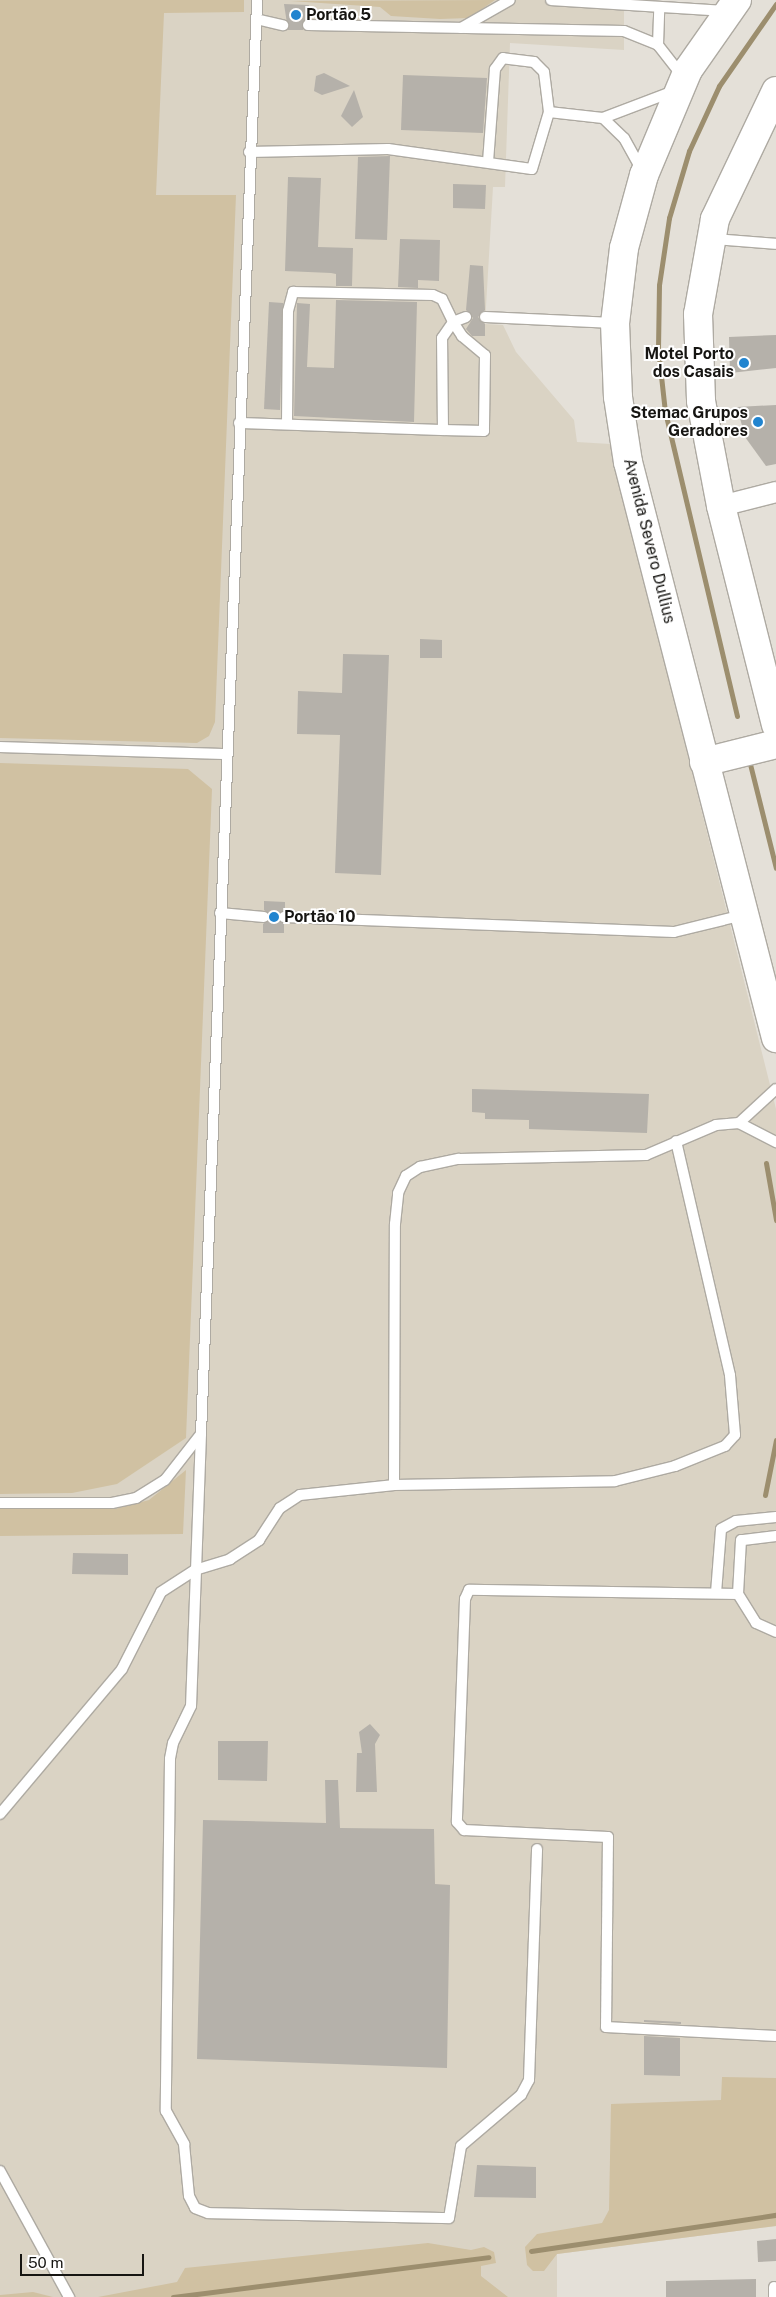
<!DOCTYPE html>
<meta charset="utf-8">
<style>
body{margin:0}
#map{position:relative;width:776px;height:2297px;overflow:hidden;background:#e4e0d8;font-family:"Public Sans",sans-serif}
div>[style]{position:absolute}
.built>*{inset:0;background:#dad3c4}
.green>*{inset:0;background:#d0c1a2}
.stream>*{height:5px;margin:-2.5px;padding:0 2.5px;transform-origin:2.5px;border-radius:2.5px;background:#9c8e6e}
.building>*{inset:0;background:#b5b1aa}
.roads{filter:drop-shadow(1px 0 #aeaaa2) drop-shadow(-1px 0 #aeaaa2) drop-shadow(0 1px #aeaaa2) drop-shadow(0 -1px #aeaaa2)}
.lane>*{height:10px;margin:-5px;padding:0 5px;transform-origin:5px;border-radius:5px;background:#fff}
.street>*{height:20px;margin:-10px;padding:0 10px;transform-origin:10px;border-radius:10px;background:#fff}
.secondary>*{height:28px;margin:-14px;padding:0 14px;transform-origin:14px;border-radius:14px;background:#fff}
.dots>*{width:14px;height:14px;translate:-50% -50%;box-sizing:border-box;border:2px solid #fff;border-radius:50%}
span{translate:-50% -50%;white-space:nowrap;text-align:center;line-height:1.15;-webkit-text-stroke:4px #fff;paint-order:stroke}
.poi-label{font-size:16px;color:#161512;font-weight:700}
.left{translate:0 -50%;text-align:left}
.right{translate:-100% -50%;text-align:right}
.street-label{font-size:16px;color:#161512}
.scale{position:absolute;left:20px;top:2254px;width:124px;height:22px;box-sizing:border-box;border:2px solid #161512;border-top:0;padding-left:6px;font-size:15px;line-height:18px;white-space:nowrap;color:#161512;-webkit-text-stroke:4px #fff;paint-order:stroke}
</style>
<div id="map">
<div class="built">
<div style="clip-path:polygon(0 0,624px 0,624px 50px,510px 43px,505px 187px,493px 187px,485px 324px,503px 325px,516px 352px,574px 420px,577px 442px,610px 444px,776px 1109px,776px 2226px,557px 2254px,557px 2297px,0 2297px)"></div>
</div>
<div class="green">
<div style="clip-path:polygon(0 0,244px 0,244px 12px,164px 13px,156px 195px,236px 195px,215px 722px,209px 736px,197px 743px,0 738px)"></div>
<div style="clip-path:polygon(495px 0,469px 18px,440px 19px,391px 16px,380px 7px,291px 1px)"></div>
<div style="clip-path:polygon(0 763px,188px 769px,212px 789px,186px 1438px,117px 1484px,72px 1493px,0 1494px)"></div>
<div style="clip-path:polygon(186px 1470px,183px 1534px,0 1536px,0 1509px,115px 1509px,149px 1500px)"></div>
<div style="clip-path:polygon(722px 2077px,776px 2078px,776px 2226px,557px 2254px,544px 2271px,533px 2271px,527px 2265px,525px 2247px,537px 2234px,602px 2223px,609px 2210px,611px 2104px,721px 2100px)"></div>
<div style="clip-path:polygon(428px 2243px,471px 2250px,484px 2247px,494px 2252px,496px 2263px,481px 2266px,481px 2276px,508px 2297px,98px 2297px,177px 2282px,185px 2268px)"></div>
<div style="clip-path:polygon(33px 2292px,53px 2297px,0 2297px,0 2295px)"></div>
</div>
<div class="stream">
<div style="left:737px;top:716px;width:312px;rotate:-103.3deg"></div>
<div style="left:665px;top:412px;width:63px;rotate:-96.3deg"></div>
<div style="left:658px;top:349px;width:64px;rotate:-89.1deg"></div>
<div style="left:659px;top:285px;width:68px;rotate:-81.5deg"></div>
<div style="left:669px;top:218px;width:70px;rotate:-73.4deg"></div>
<div style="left:689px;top:151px;width:72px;rotate:-65.2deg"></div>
<div style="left:719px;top:86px;width:100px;rotate:-55.2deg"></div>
<div style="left:750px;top:764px;width:107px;rotate:76deg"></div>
<div style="left:766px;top:1163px;width:58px;rotate:80deg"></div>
<div style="left:765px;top:1495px;width:56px;rotate:-78.7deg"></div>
<div style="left:531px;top:2251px;width:248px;rotate:-8.4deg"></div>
<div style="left:173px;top:2297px;width:318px;rotate:-7.2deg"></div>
</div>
<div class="building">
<div style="clip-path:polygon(284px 4px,309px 5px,303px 30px,288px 30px)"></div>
<div style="clip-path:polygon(324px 73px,350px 86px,322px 95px,314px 91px,316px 76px)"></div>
<div style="clip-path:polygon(403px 75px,487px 78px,483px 133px,401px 130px)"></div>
<div style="clip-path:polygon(354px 90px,363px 117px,352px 127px,341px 116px)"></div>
<div style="clip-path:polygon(390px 156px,387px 240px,355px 239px,358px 157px)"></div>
<div style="clip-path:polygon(288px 177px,321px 178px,318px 247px,353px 248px,352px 286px,336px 286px,336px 274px,331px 273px,285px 271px)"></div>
<div style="clip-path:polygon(453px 184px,486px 185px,485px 209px,453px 208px)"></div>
<div style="clip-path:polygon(400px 239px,440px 240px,439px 281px,418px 280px,418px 288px,398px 287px)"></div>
<div style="clip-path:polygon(470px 265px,483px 266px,485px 310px,478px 317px,485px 324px,485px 336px,472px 336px,466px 329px,473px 318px,466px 310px)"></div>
<div style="clip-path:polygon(336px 300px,417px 302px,414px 422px,294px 416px,297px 303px,310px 304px,307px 367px,334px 368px)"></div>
<div style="clip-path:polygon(269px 302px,283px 303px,280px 410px,264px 409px)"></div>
<div style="clip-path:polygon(776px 335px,776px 368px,730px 373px,729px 337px)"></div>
<div style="clip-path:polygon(776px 405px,776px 464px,766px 466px,745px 437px,737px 407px)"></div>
<div style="clip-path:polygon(420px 639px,442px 640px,442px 658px,420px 658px)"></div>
<div style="clip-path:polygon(343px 654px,389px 655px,381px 875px,335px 873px,340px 735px,297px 734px,298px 691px,342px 693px)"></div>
<div style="clip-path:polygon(264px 901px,285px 902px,285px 910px,277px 917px,284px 924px,284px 933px,263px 933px,263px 924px,271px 917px,264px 910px)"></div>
<div style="clip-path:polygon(472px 1089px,649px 1094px,647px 1133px,529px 1129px,529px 1120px,485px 1119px,485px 1113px,472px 1112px)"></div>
<div style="clip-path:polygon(73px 1553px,128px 1554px,128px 1575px,72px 1574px)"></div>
<div style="clip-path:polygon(370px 1724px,380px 1735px,375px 1744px,377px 1792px,356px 1792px,357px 1753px,362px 1753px,359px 1732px)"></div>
<div style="clip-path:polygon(218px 1741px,268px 1741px,267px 1781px,218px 1780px)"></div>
<div style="clip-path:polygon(325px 1780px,338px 1780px,340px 1828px,434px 1829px,435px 1884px,450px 1885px,447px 2068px,197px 2059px,203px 1820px,326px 1823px)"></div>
<div style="clip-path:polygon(644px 2020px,681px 2022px,681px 2024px,644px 2022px)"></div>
<div style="clip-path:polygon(644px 2036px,680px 2038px,680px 2076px,644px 2075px)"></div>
<div style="clip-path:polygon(477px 2165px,536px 2167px,536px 2198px,474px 2197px)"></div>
<div style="clip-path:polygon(776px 2239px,776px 2261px,758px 2262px,757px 2241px)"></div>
<div style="clip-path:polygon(756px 2279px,756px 2297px,666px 2297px,666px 2281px)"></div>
</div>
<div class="roads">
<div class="lane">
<div style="left:551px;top:0;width:174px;rotate:3.6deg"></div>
<div style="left:256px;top:19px;width:28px;rotate:13deg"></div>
<div style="left:308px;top:25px;width:316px;rotate:1.1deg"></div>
<div style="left:624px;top:31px;width:37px;rotate:22deg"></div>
<div style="left:658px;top:45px;width:39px;rotate:52deg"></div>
<div style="left:461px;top:28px;width:56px;rotate:-29.7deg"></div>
<div style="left:658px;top:45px;width:36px;rotate:-88deg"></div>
<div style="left:549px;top:112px;width:54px;rotate:6.3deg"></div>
<div style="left:603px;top:118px;width:76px;rotate:-20.8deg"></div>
<div style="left:603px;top:118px;width:29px;rotate:44deg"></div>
<div style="left:624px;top:138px;width:38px;rotate:61deg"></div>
<div style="left:249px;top:152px;width:139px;rotate:-1.2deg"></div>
<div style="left:388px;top:149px;width:145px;rotate:7.9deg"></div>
<div style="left:532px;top:169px;width:59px;rotate:-73.4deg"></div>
<div style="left:549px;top:112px;width:40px;rotate:-97.1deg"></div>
<div style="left:544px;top:72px;width:14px;rotate:-135deg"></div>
<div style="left:534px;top:62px;width:31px;rotate:-173deg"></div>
<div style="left:503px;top:58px;width:14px;rotate:126deg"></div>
<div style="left:495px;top:69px;width:93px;rotate:94.3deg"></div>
<div style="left:713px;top:239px;width:63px;rotate:4.5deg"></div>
<div style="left:485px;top:317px;width:129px;rotate:2.7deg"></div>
<div style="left:239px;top:423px;width:204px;rotate:2deg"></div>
<div style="left:287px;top:424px;width:113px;rotate:-89.5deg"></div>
<div style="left:288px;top:311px;width:20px;rotate:-75deg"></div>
<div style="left:293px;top:292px;width:140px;rotate:1.2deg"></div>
<div style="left:433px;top:295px;width:10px;rotate:24deg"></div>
<div style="left:442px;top:299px;width:25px;rotate:64deg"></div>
<div style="left:453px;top:322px;width:17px;rotate:57deg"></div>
<div style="left:462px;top:336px;width:30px;rotate:40deg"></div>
<div style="left:485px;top:355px;width:76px;rotate:90.8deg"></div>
<div style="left:484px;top:431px;width:41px;rotate:-178.6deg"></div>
<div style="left:443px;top:430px;width:92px;rotate:-90.6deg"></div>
<div style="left:442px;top:338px;width:19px;rotate:-55deg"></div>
<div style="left:453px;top:322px;width:14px;rotate:-21deg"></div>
<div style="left:0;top:747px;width:226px;rotate:1.8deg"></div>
<div style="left:220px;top:913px;width:44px;rotate:5.2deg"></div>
<div style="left:284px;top:917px;width:390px;rotate:2.2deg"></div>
<div style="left:674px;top:932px;width:71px;rotate:-13.8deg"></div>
<div style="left:739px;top:1123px;width:50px;rotate:-42.6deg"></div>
<div style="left:201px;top:1434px;width:272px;rotate:92.1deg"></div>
<div style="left:191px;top:1706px;width:41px;rotate:115.9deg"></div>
<div style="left:173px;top:1743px;width:16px;rotate:101deg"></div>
<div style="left:170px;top:1759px;width:352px;rotate:90.7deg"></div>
<div style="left:166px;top:2111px;width:38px;rotate:61deg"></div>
<div style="left:184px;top:2144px;width:52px;rotate:84.5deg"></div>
<div style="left:189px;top:2196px;width:13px;rotate:63deg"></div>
<div style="left:195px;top:2208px;width:14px;rotate:21deg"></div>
<div style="left:208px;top:2213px;width:241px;rotate:1.2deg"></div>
<div style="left:449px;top:2218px;width:73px;rotate:-80.5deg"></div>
<div style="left:461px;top:2146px;width:79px;rotate:-40.4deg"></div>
<div style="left:521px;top:2095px;width:17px;rotate:-62deg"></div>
<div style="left:529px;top:2080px;width:231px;rotate:-88deg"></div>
<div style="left:394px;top:1485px;width:261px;rotate:-89.8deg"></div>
<div style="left:395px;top:1224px;width:31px;rotate:-84deg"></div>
<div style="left:398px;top:1193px;width:19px;rotate:-65deg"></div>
<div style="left:406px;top:1176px;width:17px;rotate:-33deg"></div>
<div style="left:420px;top:1167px;width:40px;rotate:-12deg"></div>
<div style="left:459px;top:1159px;width:187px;rotate:-1.2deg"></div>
<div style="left:646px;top:1155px;width:76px;rotate:-23.2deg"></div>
<div style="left:716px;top:1125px;width:23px;rotate:-5deg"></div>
<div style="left:739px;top:1123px;width:42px;rotate:27.2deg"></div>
<div style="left:0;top:1503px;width:112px"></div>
<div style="left:112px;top:1503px;width:25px;rotate:-12deg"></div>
<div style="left:136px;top:1498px;width:34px;rotate:-32deg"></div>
<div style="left:165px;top:1480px;width:58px;rotate:-52deg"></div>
<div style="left:201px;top:1434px;width:1435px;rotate:-87.76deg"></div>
<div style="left:776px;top:1536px;width:35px;rotate:173deg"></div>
<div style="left:741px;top:1540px;width:54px;rotate:93.2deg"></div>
<div style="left:738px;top:1594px;width:34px;rotate:58deg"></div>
<div style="left:756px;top:1623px;width:22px;rotate:24deg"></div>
<div style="left:716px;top:1593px;width:64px;rotate:-85.5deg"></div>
<div style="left:721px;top:1529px;width:17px;rotate:-28deg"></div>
<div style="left:736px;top:1521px;width:40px;rotate:-5.7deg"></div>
<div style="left:738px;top:1594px;width:269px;rotate:-179.1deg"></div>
<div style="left:469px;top:1590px;width:10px;rotate:114deg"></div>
<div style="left:465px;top:1599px;width:223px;rotate:92.1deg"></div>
<div style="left:457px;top:1822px;width:11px;rotate:49deg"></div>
<div style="left:464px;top:1830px;width:144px;rotate:2.8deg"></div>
<div style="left:608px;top:1837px;width:190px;rotate:90.6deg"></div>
<div style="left:606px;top:2027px;width:170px;rotate:3deg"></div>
<div style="left:0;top:1814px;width:189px;rotate:-49.9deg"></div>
<div style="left:122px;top:1669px;width:86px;rotate:-63.1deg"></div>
<div style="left:161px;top:1592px;width:40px;rotate:-32.9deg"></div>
<div style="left:195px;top:1570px;width:37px;rotate:-17deg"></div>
<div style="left:230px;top:1559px;width:35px;rotate:-33deg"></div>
<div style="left:259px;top:1540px;width:38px;rotate:-57deg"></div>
<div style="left:280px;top:1508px;width:24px;rotate:-33deg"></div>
<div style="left:300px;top:1495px;width:95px;rotate:-6.1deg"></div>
<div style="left:394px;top:1485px;width:221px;rotate:-1deg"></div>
<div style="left:615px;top:1481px;width:62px;rotate:-14deg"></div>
<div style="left:675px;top:1466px;width:54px;rotate:-21.8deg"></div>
<div style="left:725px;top:1446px;width:15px;rotate:-48deg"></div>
<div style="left:735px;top:1435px;width:60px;rotate:-94.8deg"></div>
<div style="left:730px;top:1375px;width:240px;rotate:-103deg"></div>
<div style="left:0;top:2171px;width:144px;rotate:61.3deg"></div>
<div style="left:774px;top:2287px;width:10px;rotate:90deg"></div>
</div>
<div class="street">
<div style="left:721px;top:506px;width:57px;rotate:-14.3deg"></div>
</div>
<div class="secondary">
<div style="left:737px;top:0;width:85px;rotate:125deg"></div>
<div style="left:688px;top:70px;width:114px;rotate:112.7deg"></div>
<div style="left:644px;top:175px;width:76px;rotate:105.3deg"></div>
<div style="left:624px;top:248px;width:76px;rotate:96.8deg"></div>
<div style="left:615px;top:323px;width:74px;rotate:87.7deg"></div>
<div style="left:618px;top:397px;width:66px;rotate:81.3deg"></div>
<div style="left:628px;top:462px;width:595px;rotate:75.59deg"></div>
<div style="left:776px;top:91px;width:142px;rotate:115.5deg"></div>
<div style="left:715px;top:219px;width:97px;rotate:100.1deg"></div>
<div style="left:698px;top:314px;width:87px;rotate:88deg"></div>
<div style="left:701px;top:401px;width:107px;rotate:79.2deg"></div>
<div style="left:721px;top:506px;width:226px;rotate:75.9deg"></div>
<div style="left:704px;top:762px;width:74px;rotate:-14deg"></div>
</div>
</div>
<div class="dots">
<div style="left:296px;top:15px;background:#2184cf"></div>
<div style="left:744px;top:363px;background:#2184cf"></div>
<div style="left:758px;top:422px;background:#2184cf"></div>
<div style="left:274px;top:917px;background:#2184cf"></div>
</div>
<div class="poi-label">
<span class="left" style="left:306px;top:15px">Portão 5</span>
<span class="right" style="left:734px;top:363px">Motel Porto<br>dos Casais</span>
<span class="right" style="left:748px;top:422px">Stemac Grupos<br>Geradores</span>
<span class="left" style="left:284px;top:917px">Portão 10</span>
</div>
<div class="street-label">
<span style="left:649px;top:541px;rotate:76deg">Avenida Severo Dullius</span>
</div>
<div class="scale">50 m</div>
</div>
